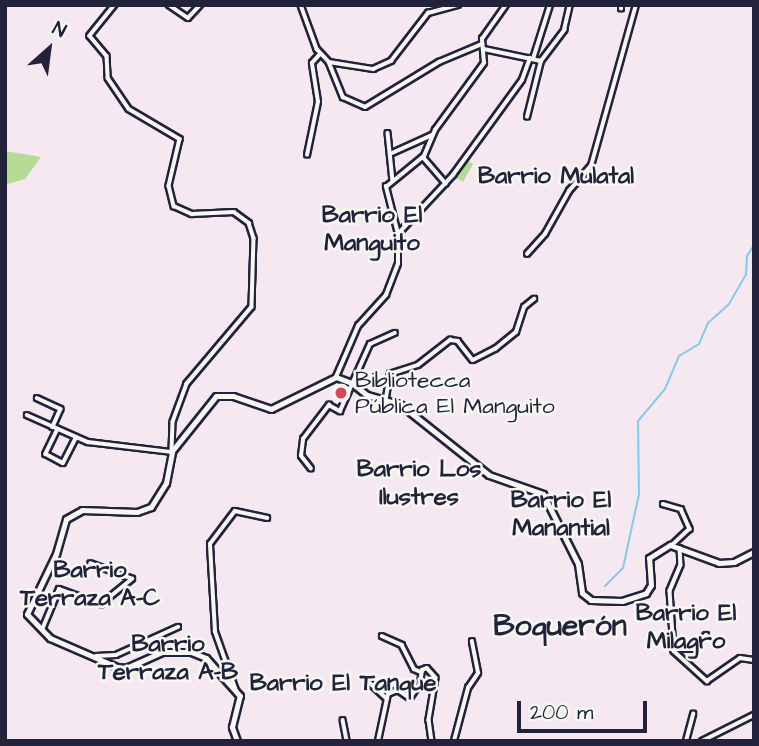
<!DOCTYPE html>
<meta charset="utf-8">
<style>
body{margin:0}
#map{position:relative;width:759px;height:746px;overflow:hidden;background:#f6e8f0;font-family:"Architects Daughter",sans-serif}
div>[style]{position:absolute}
.green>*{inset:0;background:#b6db96}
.stream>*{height:2px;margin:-1px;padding:0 1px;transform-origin:1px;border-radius:1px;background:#87c9e8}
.roads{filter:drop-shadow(2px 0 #22223b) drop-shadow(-2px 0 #22223b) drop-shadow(0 2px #22223b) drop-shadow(0 -2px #22223b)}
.street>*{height:3.5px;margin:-1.75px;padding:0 1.75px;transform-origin:1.75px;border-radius:1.75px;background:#f6f6f2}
.secondary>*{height:5px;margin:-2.5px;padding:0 2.5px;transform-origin:2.5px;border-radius:2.5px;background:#f6f6f2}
.dots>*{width:19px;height:19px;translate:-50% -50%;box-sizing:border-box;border:4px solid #f6f6f2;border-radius:50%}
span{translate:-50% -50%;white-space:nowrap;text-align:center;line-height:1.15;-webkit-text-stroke:5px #f6f6f2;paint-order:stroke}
.poi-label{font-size:23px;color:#22223b}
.left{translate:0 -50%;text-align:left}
.neighbourhood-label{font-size:24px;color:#22223b;font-weight:700}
.district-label{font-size:30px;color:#22223b;font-weight:700}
.frame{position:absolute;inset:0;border:7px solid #22223b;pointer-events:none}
.north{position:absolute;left:14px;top:14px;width:70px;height:70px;-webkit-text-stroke:5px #f6f6f2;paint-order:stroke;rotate:28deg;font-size:19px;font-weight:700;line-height:28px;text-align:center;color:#22223b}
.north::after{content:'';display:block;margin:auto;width:24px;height:32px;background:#22223b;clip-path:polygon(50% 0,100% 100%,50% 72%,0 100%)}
.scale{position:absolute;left:517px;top:701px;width:130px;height:32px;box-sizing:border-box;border:4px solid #22223b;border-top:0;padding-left:9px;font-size:21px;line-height:24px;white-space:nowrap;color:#22223b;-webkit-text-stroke:5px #f6f6f2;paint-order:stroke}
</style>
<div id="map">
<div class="green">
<div style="clip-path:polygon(5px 151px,41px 157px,25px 179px,5px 185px)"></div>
<div style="clip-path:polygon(465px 159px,473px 164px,463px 182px,455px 177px)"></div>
</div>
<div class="stream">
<div style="left:605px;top:586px;width:25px;rotate:-45deg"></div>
<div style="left:623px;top:568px;width:76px;rotate:-77.8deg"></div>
<div style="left:639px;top:494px;width:73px;rotate:-90.8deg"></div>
<div style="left:638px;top:421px;width:42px;rotate:-49.8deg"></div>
<div style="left:665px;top:389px;width:36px;rotate:-67deg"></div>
<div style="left:679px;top:356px;width:23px;rotate:-31deg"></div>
<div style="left:699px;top:344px;width:23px;rotate:-67deg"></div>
<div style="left:708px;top:323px;width:28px;rotate:-42deg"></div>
<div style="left:729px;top:304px;width:34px;rotate:-60deg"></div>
<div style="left:746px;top:275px;width:19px;rotate:-87deg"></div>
<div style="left:747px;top:256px;width:13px;rotate:-58deg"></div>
</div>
<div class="roads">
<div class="street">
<div style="left:115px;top:5px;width:40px;rotate:129deg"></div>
<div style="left:90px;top:36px;width:26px;rotate:50deg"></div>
<div style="left:107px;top:56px;width:22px;rotate:87deg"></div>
<div style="left:108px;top:78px;width:37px;rotate:56deg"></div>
<div style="left:129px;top:109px;width:59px;rotate:30.5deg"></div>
<div style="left:180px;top:139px;width:48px;rotate:103.2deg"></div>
<div style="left:169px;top:186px;width:21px;rotate:76deg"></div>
<div style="left:174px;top:206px;width:20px;rotate:24deg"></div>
<div style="left:192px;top:214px;width:42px;rotate:-2.7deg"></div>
<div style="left:234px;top:212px;width:19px;rotate:36deg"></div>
<div style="left:249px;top:223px;width:16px;rotate:72deg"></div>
<div style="left:254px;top:238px;width:69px;rotate:91.7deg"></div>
<div style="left:252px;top:307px;width:101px;rotate:130.2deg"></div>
<div style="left:187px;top:384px;width:40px;rotate:110.2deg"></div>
<div style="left:173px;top:422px;width:27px;rotate:92deg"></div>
<div style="left:169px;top:5px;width:23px;rotate:34deg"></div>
<div style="left:188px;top:18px;width:18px;rotate:-47deg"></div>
<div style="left:301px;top:5px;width:47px;rotate:70deg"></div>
<div style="left:317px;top:49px;width:18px;rotate:47deg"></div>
<div style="left:329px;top:62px;width:45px;rotate:9deg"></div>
<div style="left:373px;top:69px;width:20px;rotate:-24deg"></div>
<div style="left:391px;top:61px;width:61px;rotate:-52.4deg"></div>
<div style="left:428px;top:13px;width:31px;rotate:-15deg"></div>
<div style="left:621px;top:9px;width:4px;rotate:-90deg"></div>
<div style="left:484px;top:49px;width:58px;rotate:11.9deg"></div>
<div style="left:541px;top:61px;width:39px;rotate:-53deg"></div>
<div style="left:564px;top:30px;width:26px;rotate:-77deg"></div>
<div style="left:533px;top:59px;width:57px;rotate:-72.5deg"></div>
<div style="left:329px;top:62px;width:38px;rotate:68deg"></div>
<div style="left:343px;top:97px;width:24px;rotate:24deg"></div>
<div style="left:365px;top:107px;width:87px;rotate:-31.3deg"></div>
<div style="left:439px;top:62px;width:47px;rotate:-22.7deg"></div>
<div style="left:527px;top:117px;width:58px;rotate:-76deg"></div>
<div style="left:388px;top:133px;width:48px;rotate:84.1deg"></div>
<div style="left:390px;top:154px;width:46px;rotate:-24.3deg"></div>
<div style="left:307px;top:155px;width:54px;rotate:-78.3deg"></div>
<div style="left:318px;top:102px;width:39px;rotate:-99deg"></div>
<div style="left:312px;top:63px;width:12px;rotate:-48deg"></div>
<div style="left:423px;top:157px;width:35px;rotate:49deg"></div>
<div style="left:398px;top:234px;width:81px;rotate:-47deg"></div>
<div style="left:453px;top:175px;width:117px;rotate:-54deg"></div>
<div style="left:522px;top:80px;width:23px;rotate:-70deg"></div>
<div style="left:527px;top:254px;width:27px;rotate:-48deg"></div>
<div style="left:545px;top:234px;width:49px;rotate:-60.8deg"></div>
<div style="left:569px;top:191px;width:33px;rotate:-49deg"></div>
<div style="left:591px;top:166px;width:167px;rotate:-74.4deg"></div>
<div style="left:336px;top:377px;width:56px;rotate:-66.7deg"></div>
<div style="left:358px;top:326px;width:42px;rotate:-47.9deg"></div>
<div style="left:386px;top:295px;width:33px;rotate:-69deg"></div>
<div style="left:398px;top:264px;width:30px;rotate:-90deg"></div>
<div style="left:398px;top:234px;width:49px;rotate:-104.3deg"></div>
<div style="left:386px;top:187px;width:49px;rotate:-39.2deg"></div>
<div style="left:424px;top:156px;width:28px;rotate:-67deg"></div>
<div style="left:435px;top:130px;width:83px;rotate:-53.8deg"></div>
<div style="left:484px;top:63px;width:24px;rotate:-95deg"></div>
<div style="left:482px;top:39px;width:42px;rotate:-54.8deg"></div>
<div style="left:37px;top:398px;width:26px;rotate:25deg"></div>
<div style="left:61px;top:409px;width:20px;rotate:114deg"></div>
<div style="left:386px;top:398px;width:24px;rotate:-81deg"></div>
<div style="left:390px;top:374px;width:29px;rotate:-18deg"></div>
<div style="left:418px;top:365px;width:41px;rotate:-38deg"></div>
<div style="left:450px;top:340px;width:8px;rotate:7deg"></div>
<div style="left:458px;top:341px;width:24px;rotate:52deg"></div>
<div style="left:473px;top:360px;width:25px;rotate:-27deg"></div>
<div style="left:495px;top:349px;width:27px;rotate:-39deg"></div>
<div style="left:516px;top:332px;width:26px;rotate:-72deg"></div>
<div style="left:524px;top:307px;width:13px;rotate:-39deg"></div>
<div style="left:27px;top:415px;width:67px;rotate:23.9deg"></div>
<div style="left:88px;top:442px;width:85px;rotate:6.8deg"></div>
<div style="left:58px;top:429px;width:28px;rotate:116deg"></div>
<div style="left:46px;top:454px;width:19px;rotate:28deg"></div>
<div style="left:63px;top:463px;width:28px;rotate:-63deg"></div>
<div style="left:311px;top:469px;width:16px;rotate:-128deg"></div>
<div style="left:301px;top:456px;width:17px;rotate:-83deg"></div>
<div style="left:303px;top:439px;width:43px;rotate:-52.6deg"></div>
<div style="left:329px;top:405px;width:13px;rotate:29deg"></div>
<div style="left:340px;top:411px;width:73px;rotate:-65.9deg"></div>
<div style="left:370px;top:344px;width:27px;rotate:-24deg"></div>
<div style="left:663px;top:504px;width:19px;rotate:16deg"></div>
<div style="left:681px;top:509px;width:22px;rotate:66deg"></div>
<div style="left:690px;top:529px;width:22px;rotate:137deg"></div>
<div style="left:680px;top:548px;width:17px;rotate:87deg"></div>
<div style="left:681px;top:565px;width:28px;rotate:113deg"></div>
<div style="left:670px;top:591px;width:60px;rotate:86.2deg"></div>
<div style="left:674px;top:651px;width:45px;rotate:42.3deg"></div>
<div style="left:707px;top:681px;width:40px;rotate:-34.9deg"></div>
<div style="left:740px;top:658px;width:14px;rotate:8deg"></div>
<div style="left:42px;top:630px;width:44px;rotate:-67.5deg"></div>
<div style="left:59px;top:589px;width:45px;rotate:19.7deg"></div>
<div style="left:101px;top:604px;width:40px;rotate:-39deg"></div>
<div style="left:132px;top:579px;width:44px;rotate:-159.9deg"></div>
<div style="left:382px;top:636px;width:22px;rotate:24deg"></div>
<div style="left:402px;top:645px;width:27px;rotate:63deg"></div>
<div style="left:414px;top:669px;width:8px;rotate:23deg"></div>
<div style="left:673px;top:649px;width:20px"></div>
<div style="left:693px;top:649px;width:19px;rotate:-47deg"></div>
<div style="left:96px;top:656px;width:20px;rotate:-3deg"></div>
<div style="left:116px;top:655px;width:68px;rotate:-24.3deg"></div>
<div style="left:368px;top:681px;width:26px;rotate:43deg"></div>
<div style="left:236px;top:691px;width:63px;rotate:-109.6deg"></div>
<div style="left:215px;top:632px;width:88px;rotate:-93.3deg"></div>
<div style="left:210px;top:544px;width:41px;rotate:-52.9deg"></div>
<div style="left:235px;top:511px;width:33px;rotate:12deg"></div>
<div style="left:343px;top:720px;width:21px;rotate:79deg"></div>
<div style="left:378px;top:741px;width:48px;rotate:-78deg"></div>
<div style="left:388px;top:694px;width:11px;rotate:-22deg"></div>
<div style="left:398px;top:690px;width:14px;rotate:34deg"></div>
<div style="left:410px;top:698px;width:18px;rotate:-56deg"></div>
<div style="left:420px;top:683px;width:13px;rotate:-81deg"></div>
<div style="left:422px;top:670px;width:5px;rotate:-22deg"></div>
<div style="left:427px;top:668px;width:13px;rotate:48deg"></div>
<div style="left:436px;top:678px;width:43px;rotate:99.5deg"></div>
<div style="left:429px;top:720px;width:21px;rotate:82deg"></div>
<div style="left:454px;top:741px;width:55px;rotate:-75.2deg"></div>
<div style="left:468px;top:688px;width:18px;rotate:-56deg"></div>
<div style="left:478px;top:673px;width:32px;rotate:-101deg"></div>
<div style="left:686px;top:741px;width:28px;rotate:-75deg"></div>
<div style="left:702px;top:741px;width:58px;rotate:-26.6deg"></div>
</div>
<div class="secondary">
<div style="left:237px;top:741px;width:15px;rotate:-110deg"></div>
<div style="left:232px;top:727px;width:32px;rotate:-76deg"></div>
<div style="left:240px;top:696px;width:51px;rotate:-131.8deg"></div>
<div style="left:206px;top:658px;width:16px;rotate:-158deg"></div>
<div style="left:191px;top:652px;width:29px;rotate:180deg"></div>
<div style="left:162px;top:652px;width:39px;rotate:156deg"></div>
<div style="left:126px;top:668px;width:9px;rotate:-174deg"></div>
<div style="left:117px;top:667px;width:73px;rotate:-156.6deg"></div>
<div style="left:50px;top:638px;width:33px;rotate:-134deg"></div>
<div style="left:27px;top:614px;width:67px;rotate:-64.2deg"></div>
<div style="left:56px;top:554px;width:36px;rotate:-74deg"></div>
<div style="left:66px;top:519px;width:18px;rotate:-29deg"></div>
<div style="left:82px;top:510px;width:55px;rotate:2.1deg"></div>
<div style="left:137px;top:512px;width:15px;rotate:-20deg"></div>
<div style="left:151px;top:507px;width:28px;rotate:-58deg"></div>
<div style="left:166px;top:483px;width:33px;rotate:-79deg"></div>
<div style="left:172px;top:451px;width:70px;rotate:-51.3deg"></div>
<div style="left:216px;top:396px;width:17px"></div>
<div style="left:233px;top:396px;width:40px;rotate:18.9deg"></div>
<div style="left:271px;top:409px;width:72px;rotate:-26.2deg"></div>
<div style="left:336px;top:377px;width:17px;rotate:21deg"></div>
<div style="left:352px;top:383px;width:19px;rotate:39deg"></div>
<div style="left:367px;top:395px;width:35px;rotate:16deg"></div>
<div style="left:401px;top:405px;width:112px;rotate:38.5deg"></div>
<div style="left:489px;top:475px;width:57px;rotate:19.4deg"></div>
<div style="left:543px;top:494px;width:78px;rotate:63.4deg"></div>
<div style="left:578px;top:564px;width:29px;rotate:82deg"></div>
<div style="left:582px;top:593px;width:11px;rotate:38deg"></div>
<div style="left:591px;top:600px;width:31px;rotate:2deg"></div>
<div style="left:622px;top:601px;width:25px;rotate:-18deg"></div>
<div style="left:646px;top:593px;width:9px;rotate:-58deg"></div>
<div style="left:651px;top:585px;width:27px;rotate:-94deg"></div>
<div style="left:649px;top:558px;width:25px;rotate:-32deg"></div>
<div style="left:670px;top:545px;width:52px;rotate:20.2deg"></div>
<div style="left:719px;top:563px;width:15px;rotate:-4deg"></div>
<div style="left:734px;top:562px;width:22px;rotate:-27deg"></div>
</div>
</div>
<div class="dots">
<div style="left:341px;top:393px;background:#d1495b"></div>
</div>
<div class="poi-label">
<span class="left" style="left:355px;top:393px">Bibliotecca<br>Pública El Manguito</span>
</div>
<div class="neighbourhood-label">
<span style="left:556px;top:177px">Barrio Mulatal</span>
<span style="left:372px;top:230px">Barrio El<br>Manguito</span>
<span style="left:419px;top:484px">Barrio Los<br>Ilustres</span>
<span style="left:561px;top:515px">Barrio El<br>Manantial</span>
<span style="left:90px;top:585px">Barrio<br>Terraza A-C</span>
<span style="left:686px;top:628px">Barrio El<br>Milagro</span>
<span style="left:168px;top:659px">Barrio<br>Terraza A-B</span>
<span style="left:343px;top:684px">Barrio El Tanque</span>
</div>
<div class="district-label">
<span style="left:560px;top:626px">Boquerón</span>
</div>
<div class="frame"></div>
<div class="north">N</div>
<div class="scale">200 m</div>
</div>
